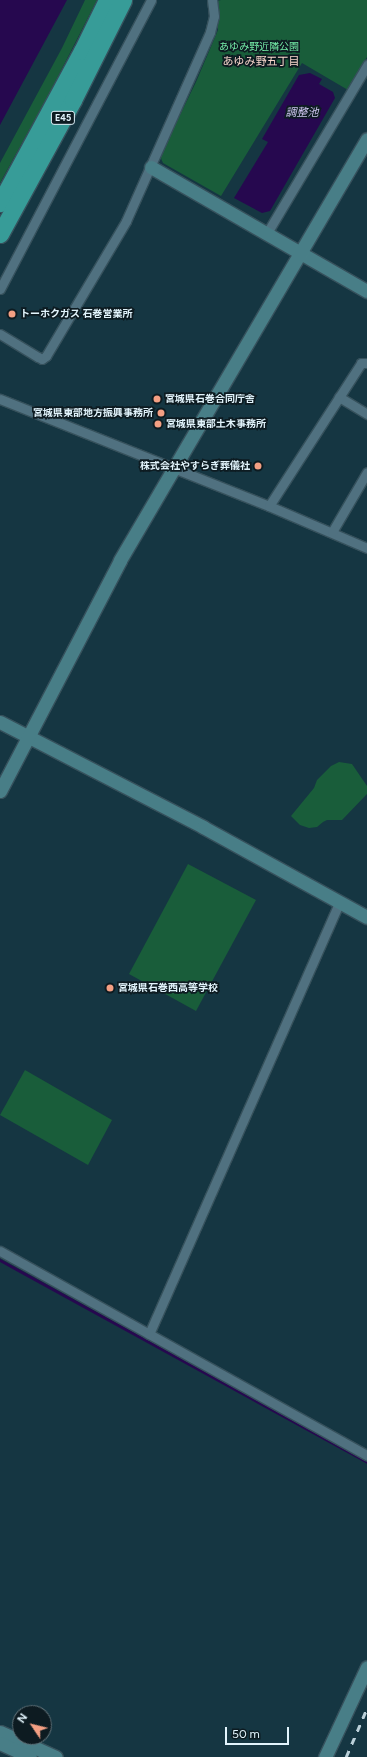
<!DOCTYPE html>
<meta charset="utf-8">
<style>
body{margin:0}
#map{position:relative;width:367px;height:1757px;overflow:hidden;background:#153642;font-family:Figtree,"Noto Sans JP",sans-serif}
div>[style]{position:absolute}
.green>*{inset:0;background:#195d3a}
.water>*{inset:0;background:#26084f}
.stream>*{height:2.5px;margin:-1.25px;padding:0 1.25px;transform-origin:1.25px;border-radius:1.25px;background:#26084f}
.roads{filter:drop-shadow(1px 0 #36515c) drop-shadow(-1px 0 #36515c) drop-shadow(0 1px #36515c) drop-shadow(0 -1px #36515c)}
.street>*{height:9px;margin:-4.5px;padding:0 4.5px;transform-origin:4.5px;border-radius:4.5px;background:#507180}
.secondary>*{height:13px;margin:-6.5px;padding:0 6.5px;transform-origin:6.5px;border-radius:6.5px;background:#487e87}
.highway>*{height:17px;margin:-8.5px;padding:0 8.5px;transform-origin:8.5px;border-radius:8.5px;background:#379c98}
.rail>*{height:2.5px;margin-top:-1.25px;transform-origin:0;background:repeating-linear-gradient(90deg,#bbd0d9 0 7px,transparent 0 14px)}
.dots>*{width:11px;height:11px;translate:-50% -50%;box-sizing:border-box;border:2px solid #0d1b21;border-radius:50%}
span{translate:-50% -50%;white-space:nowrap;text-align:center;line-height:1.15;-webkit-text-stroke:3.5px #0d1b21;paint-order:stroke}
.shield-label span{padding:1px 3px;background:#0d1b21;border:1px solid;border-radius:3px;-webkit-text-stroke-width:0}
.shield-label{font-size:9px;color:#e2f4fc;font-weight:700}
.park-label{font-size:10px;color:#75eda8}
.poi-label{font-size:10px;color:#e2f4fc;font-weight:700}
.left{translate:0 -50%;text-align:left}
.right{translate:-100% -50%;text-align:right}
.neighbourhood-label{font-size:11px;color:#f9d8cd}
.water-label{font-size:11px;color:#cec5ef;font-style:italic}
.north{position:absolute;left:12px;top:1705px;width:40px;height:40px;box-sizing:border-box;background:#0d1b21;border:1px solid #627279;border-radius:50%;rotate:305deg;font-size:11px;font-weight:700;line-height:16px;text-align:center;color:#e2f4fc}
.north::after{content:'';display:block;margin:auto;width:14px;height:18px;background:#f39f83;clip-path:polygon(50% 0,100% 100%,50% 72%,0 100%)}
.scale{position:absolute;left:225px;top:1727px;width:64px;height:18px;box-sizing:border-box;border:2px solid #e2f4fc;border-top:0;padding-left:5px;font-size:12px;line-height:14px;white-space:nowrap;color:#e2f4fc;-webkit-text-stroke:3px #0d1b21;paint-order:stroke}
</style>
<div id="map">
<div class="green">
<div style="clip-path:polygon(85px 0,97px 0,49px 94px,0 183px,0 163px,62px 48px)"></div>
<div style="clip-path:polygon(221px 0,367px 0,367px 57px,348px 90px,302px 63px,221px 196px,163px 163px,160px 156px,196px 82px,218px 30px,217px 1px)"></div>
<div style="clip-path:polygon(339px 762px,352px 764px,367px 786px,367px 794px,342px 820px,327px 820px,323px 822px,317px 827px,309px 828px,300px 825px,291px 816px,314px 788px,317px 780px,331px 766px)"></div>
<div style="clip-path:polygon(188px 864px,256px 900px,196px 1011px,129px 974px)"></div>
<div style="clip-path:polygon(25px 1070px,112px 1120px,88px 1165px,0 1115px)"></div>
</div>
<div class="water">
<div style="clip-path:polygon(0 0,67px 0,0 125px)"></div>
<div style="clip-path:polygon(310px 73px,322px 79px,319px 84px,333px 92px,335px 98px,270px 211px,262px 213px,234px 198px,268px 142px,262px 139px,299px 75px)"></div>
</div>
<div class="stream">
<div style="left:0;top:1260px;width:419px;rotate:28.8deg"></div>
</div>
<div class="roads">
<div class="street">
<div style="left:267px;top:233px;width:196px;rotate:-59.2deg"></div>
<div style="left:0;top:289px;width:326px;rotate:-62.4deg"></div>
<div style="left:0;top:334px;width:44px;rotate:31.2deg"></div>
<div style="left:38px;top:357px;width:4px;rotate:27deg"></div>
<div style="left:42px;top:359px;width:5px;rotate:-37deg"></div>
<div style="left:46px;top:356px;width:157px;rotate:-59.3deg"></div>
<div style="left:126px;top:221px;width:207px;rotate:-66deg"></div>
<div style="left:210px;top:32px;width:16px;rotate:-76deg"></div>
<div style="left:214px;top:16px;width:16px;rotate:-97deg"></div>
<div style="left:339px;top:397px;width:33px;rotate:31deg"></div>
<div style="left:0;top:399px;width:289px;rotate:21.7deg"></div>
<div style="left:269px;top:506px;width:107px;rotate:23.2deg"></div>
<div style="left:269px;top:506px;width:170px;rotate:-57.2deg"></div>
<div style="left:361px;top:363px;width:6px"></div>
<div style="left:332px;top:532px;width:69px;rotate:-59.7deg"></div>
<div style="left:0;top:1251px;width:420px;rotate:29.1deg"></div>
<div style="left:149px;top:1334px;width:473px;rotate:-66.2deg"></div>
</div>
<div class="secondary">
<div style="left:151px;top:167px;width:249px;rotate:29.9deg"></div>
<div style="left:0;top:722px;width:229px;rotate:27.3deg"></div>
<div style="left:203px;top:827px;width:187px;rotate:28.8deg"></div>
<div style="left:0;top:791px;width:260px;rotate:-62.5deg"></div>
<div style="left:120px;top:560px;width:488px;rotate:-59.6deg"></div>
<div style="left:0;top:1732px;width:61px;rotate:24.1deg"></div>
<div style="left:0;top:1743px;width:33px;rotate:25deg"></div>
<div style="left:325px;top:1757px;width:99px;rotate:-65deg"></div>
</div>
<div class="highway">
<div style="left:0;top:203px;width:173px;rotate:-61.7deg"></div>
<div style="left:82px;top:51px;width:57px;rotate:-63.9deg"></div>
<div style="left:0;top:234px;width:153px;rotate:-61.4deg"></div>
<div style="left:73px;top:100px;width:112px;rotate:-63.4deg"></div>
</div>
</div>
<div class="rail">
<div style="left:346px;top:1757px;width:53px;rotate:-66.8deg"></div>
</div>
<div class="dots">
<div style="left:12px;top:314px;background:#f39f83"></div>
<div style="left:157px;top:399px;background:#f39f83"></div>
<div style="left:161px;top:413px;background:#f39f83"></div>
<div style="left:158px;top:424px;background:#f39f83"></div>
<div style="left:258px;top:466px;background:#f39f83"></div>
<div style="left:110px;top:988px;background:#f39f83"></div>
</div>
<div class="shield-label">
<span style="left:63px;top:118px">E45</span>
</div>
<div class="park-label">
<span style="left:259px;top:47px">あゆみ野近隣公園</span>
</div>
<div class="poi-label">
<span class="left" style="left:20px;top:314px">トーホクガス 石巻営業所</span>
<span class="left" style="left:165px;top:399px">宮城県石巻合同庁舎</span>
<span class="right" style="left:153px;top:413px">宮城県東部地方振興事務所</span>
<span class="left" style="left:166px;top:424px">宮城県東部土木事務所</span>
<span class="right" style="left:250px;top:466px">株式会社やすらぎ葬儀社</span>
<span class="left" style="left:118px;top:988px">宮城県石巻西高等学校</span>
</div>
<div class="neighbourhood-label">
<span style="left:261px;top:62px">あゆみ野五丁目</span>
</div>
<div class="water-label">
<span style="left:302px;top:113px">調整池</span>
</div>
<div class="north">N</div>
<div class="scale">50 m</div>
</div>
